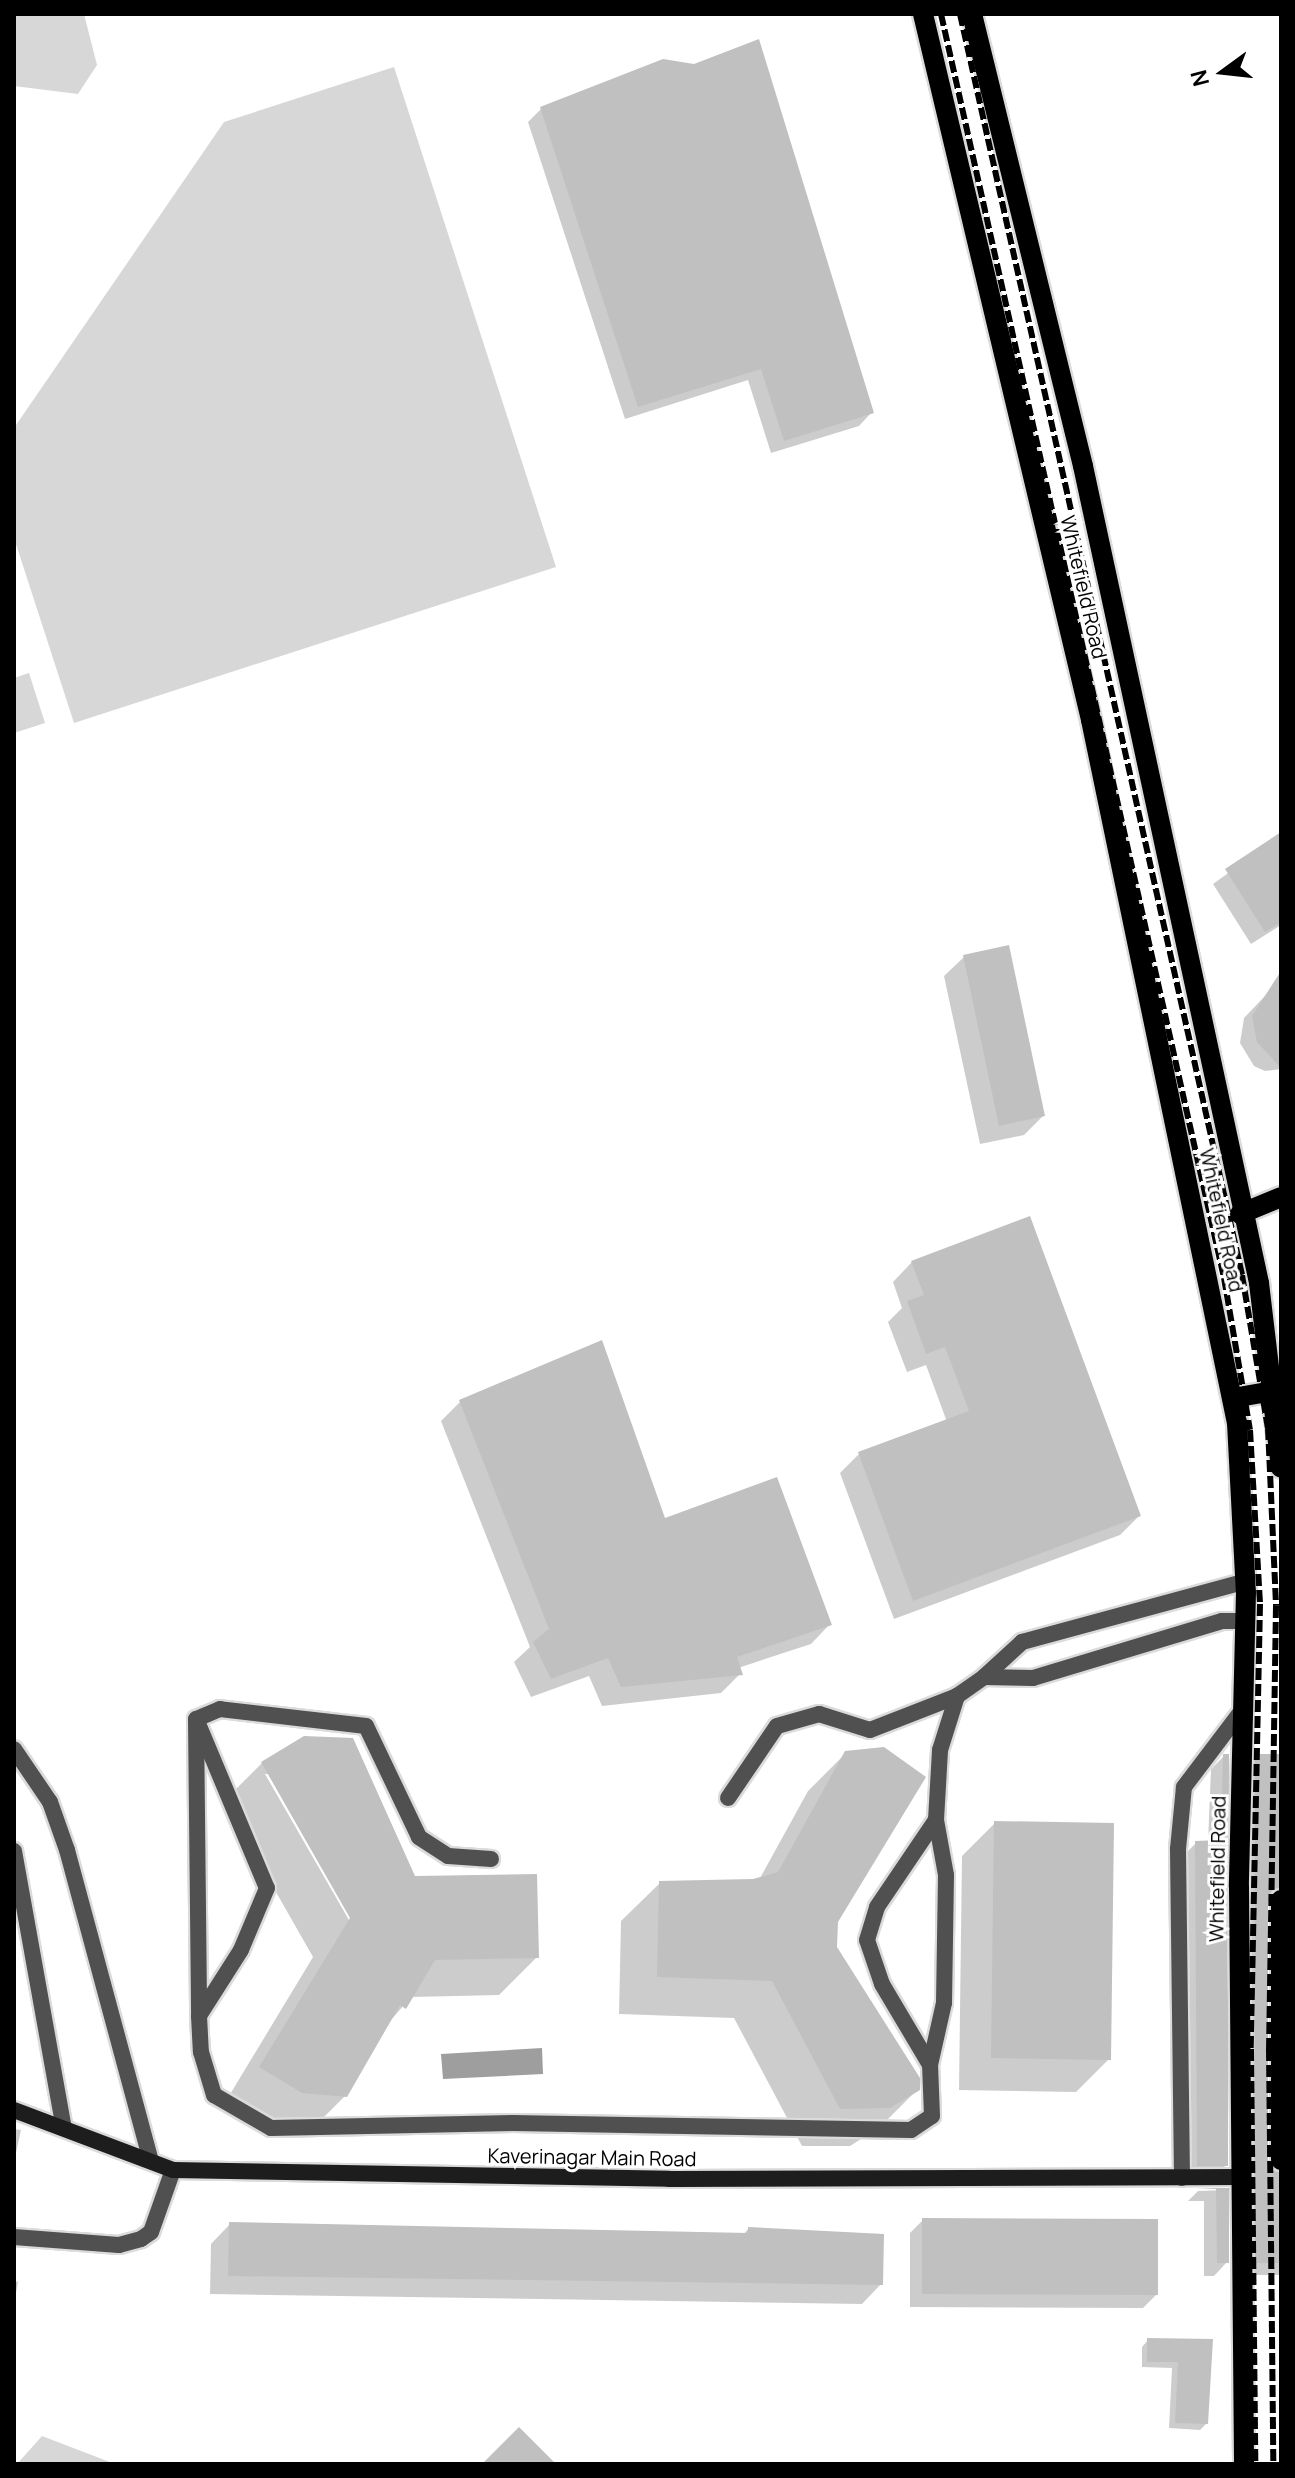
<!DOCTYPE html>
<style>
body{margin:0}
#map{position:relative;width:1295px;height:2478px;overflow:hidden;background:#fff;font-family:Manrope,sans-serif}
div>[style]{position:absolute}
.green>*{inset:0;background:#d7d7d7}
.water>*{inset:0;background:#9e9e9e}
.shadow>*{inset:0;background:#0003}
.building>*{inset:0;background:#c0c0c0}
.roads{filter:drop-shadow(2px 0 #dbdbdb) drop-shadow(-2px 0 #dbdbdb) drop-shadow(0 2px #dbdbdb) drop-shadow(0 -2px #dbdbdb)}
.street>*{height:16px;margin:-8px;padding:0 8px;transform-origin:8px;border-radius:8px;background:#505050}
.secondary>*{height:16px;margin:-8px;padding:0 8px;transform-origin:8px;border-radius:8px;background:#1d1d1d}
.primary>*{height:20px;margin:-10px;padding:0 10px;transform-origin:10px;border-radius:10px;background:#000}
.rail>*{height:6px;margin-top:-3px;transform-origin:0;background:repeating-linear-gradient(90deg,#000 0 12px,transparent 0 16px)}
span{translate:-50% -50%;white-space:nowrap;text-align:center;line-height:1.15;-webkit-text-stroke:6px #fff;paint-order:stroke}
.street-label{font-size:20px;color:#000}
.frame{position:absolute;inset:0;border:16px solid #000;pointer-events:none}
.north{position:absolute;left:1183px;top:32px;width:80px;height:80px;-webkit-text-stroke:6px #fff;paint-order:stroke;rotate:255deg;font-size:22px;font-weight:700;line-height:32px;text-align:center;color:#000}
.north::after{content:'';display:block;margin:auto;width:28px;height:36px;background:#000;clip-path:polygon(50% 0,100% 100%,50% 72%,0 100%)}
</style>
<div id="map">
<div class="green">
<div style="clip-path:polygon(14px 14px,84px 14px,97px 65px,78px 94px,14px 86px)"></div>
<div style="clip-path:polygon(394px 67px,556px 567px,74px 723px,14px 538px,14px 428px,224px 122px)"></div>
<div style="clip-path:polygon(29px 673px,45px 723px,14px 733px,14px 678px)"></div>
<div style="clip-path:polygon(42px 2436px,115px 2464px,17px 2464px)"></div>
</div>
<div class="water">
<div style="clip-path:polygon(542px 2048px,543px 2074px,443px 2079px,441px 2054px)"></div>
</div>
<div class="shadow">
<div style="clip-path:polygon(541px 109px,872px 412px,859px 426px,771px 453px,748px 380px,625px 419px,528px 122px)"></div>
<div style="clip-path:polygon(1281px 835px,1281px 925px,1251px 944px,1213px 884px)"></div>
<div style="clip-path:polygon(964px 957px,1043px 1116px,1024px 1135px,980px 1144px,944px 976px)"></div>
<div style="clip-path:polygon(1281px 979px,1281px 1069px,1265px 1071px,1254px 1066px,1240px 1043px,1244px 1018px)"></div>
<div style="clip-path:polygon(912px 1262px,1139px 1516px,1120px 1535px,894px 1619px,840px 1473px,859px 1454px,947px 1422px,926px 1365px,907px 1372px,888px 1322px,902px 1308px,893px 1282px)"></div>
<div style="clip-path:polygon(460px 1402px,664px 1521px,830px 1624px,811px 1644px,738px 1668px,740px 1674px,721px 1693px,602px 1706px,589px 1676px,531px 1697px,514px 1662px,530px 1647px,441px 1421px)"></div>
<div style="clip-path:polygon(846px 1753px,835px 1947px,918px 2089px,880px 2127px,850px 2146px,802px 2146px,734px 2018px,619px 2014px,621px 1921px,660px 1883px,759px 1880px,808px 1791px)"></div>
<div style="clip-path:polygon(1224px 1756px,1226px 2165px,1213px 2178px,1185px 2179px,1183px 1856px,1196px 1843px,1208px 1843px,1211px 1769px)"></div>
<div style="clip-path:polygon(1256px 1756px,1281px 1756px,1281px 1913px,1275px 1902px,1266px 1901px,1266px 2161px,1281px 2177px,1281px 2275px,1243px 2275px,1243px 1769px)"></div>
<div style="clip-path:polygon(evenodd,262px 1763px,414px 1878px,537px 1957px,499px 1995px,411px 1997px,384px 2028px,345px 2096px,307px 2134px,223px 2106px,313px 1957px,224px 1801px,262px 1763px,265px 1774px,270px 1774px,357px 1925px,353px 1927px,265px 1774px)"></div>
<div style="clip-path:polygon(995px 1823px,1109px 2059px,1076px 2092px,959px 2090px,962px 1856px)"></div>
<div style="clip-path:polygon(14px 2129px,21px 2130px,14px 2162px)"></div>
<div style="clip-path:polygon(1227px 2190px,1227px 2262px,1214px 2276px,1204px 2276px,1204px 2201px,1188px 2201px,1198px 2191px)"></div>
<div style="clip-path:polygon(923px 2220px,1156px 2295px,1143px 2308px,910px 2307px,910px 2233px)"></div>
<div style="clip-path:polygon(230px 2224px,743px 2235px,748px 2229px,881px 2284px,862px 2304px,210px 2294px,211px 2244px)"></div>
<div style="clip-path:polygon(14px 2281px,18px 2282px,14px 2304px)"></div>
<div style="clip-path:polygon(1148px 2340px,1211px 2341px,1206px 2424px,1200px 2430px,1169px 2428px,1172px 2368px,1142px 2367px,1142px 2347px)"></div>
</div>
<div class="building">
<div style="clip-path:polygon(759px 39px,874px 413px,784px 441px,761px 369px,638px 407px,540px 107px,663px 59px,694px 64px)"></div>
<div style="clip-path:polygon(1281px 832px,1281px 922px,1265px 932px,1225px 869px)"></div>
<div style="clip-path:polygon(1009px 945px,1045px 1116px,999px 1126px,963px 955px)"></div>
<div style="clip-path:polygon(1281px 971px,1281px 1068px,1257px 1042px,1252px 1016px)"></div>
<div style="clip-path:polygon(1030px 1216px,1141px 1516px,913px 1601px,858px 1452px,969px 1411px,945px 1347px,926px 1354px,907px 1301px,924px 1295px,911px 1261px)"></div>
<div style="clip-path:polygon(602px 1340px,665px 1518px,777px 1477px,832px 1625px,737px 1657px,743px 1675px,621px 1687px,608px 1658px,551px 1679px,533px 1642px,549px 1629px,459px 1400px)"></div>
<div style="clip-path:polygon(304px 1736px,353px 1738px,415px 1876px,537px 1874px,539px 1958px,435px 1960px,406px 2009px,400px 2005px,347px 2097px,302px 2093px,259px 2067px,350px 1918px,261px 1762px)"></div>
<div style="clip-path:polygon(884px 1747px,926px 1777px,838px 1922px,837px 1947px,920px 2078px,920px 2090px,890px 2108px,840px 2109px,772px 1981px,657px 1977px,659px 1881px,753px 1879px,778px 1872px,845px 1751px)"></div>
<div style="clip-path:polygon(1223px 1754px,1229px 1754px,1228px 2166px,1197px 2166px,1195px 1841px,1221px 1840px)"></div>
<div style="clip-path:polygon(1255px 1754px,1281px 1754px,1281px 1887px,1268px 1900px,1268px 2160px,1281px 2173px,1281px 2263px,1255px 2263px)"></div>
<div style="clip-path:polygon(994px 1821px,1114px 1823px,1111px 2060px,991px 2058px)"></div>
<div style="clip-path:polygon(1197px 2188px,1229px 2188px,1229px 2263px,1217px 2263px,1216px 2189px)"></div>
<div style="clip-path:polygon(922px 2218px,1158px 2219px,1158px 2295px,922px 2294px)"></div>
<div style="clip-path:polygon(229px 2222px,748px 2233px,748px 2227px,884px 2234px,883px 2285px,228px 2276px)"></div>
<div style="clip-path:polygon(1147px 2338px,1213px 2339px,1208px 2424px,1175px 2423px,1178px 2362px,1147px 2362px)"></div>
<div style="clip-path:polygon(519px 2427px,556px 2464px,482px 2464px)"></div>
</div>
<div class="roads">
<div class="street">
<div style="left:1245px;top:1621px;width:23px;rotate:180deg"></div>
<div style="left:1222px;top:1621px;width:197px;rotate:163.2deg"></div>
<div style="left:1033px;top:1678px;width:49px;rotate:-178.8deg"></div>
<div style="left:984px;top:1677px;width:52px;rotate:-42.6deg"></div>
<div style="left:1022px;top:1642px;width:232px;rotate:-15.2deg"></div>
<div style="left:197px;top:1721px;width:181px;rotate:67.3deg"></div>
<div style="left:267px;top:1888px;width:67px;rotate:112.8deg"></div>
<div style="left:241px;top:1950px;width:78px;rotate:122.5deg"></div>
<div style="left:14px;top:1749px;width:64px;rotate:55.8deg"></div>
<div style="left:50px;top:1802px;width:51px;rotate:70.5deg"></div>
<div style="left:67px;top:1850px;width:318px;rotate:74.9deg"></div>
<div style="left:728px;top:1798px;width:87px;rotate:-55.8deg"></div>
<div style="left:777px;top:1726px;width:44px;rotate:-15.9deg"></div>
<div style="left:819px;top:1714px;width:53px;rotate:17.4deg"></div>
<div style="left:870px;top:1730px;width:93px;rotate:-21.3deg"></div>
<div style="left:14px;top:1851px;width:281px;rotate:79.8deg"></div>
<div style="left:491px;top:1859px;width:43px;rotate:-176deg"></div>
<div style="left:448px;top:1856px;width:35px;rotate:-147deg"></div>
<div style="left:419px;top:1837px;width:123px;rotate:-115.5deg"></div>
<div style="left:366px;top:1726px;width:147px;rotate:-173.4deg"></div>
<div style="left:220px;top:1709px;width:26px;rotate:157deg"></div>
<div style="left:196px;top:1719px;width:297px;rotate:89.4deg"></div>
<div style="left:199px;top:2016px;width:36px;rotate:87deg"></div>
<div style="left:201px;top:2052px;width:45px;rotate:73.2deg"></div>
<div style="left:214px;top:2095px;width:66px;rotate:30.1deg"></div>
<div style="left:271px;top:2128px;width:242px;rotate:-1.2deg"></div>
<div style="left:513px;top:2123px;width:398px;rotate:1deg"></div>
<div style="left:911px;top:2130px;width:25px;rotate:-34deg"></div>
<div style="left:932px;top:2116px;width:51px;rotate:-92.2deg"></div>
<div style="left:930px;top:2065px;width:64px;rotate:-77.3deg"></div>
<div style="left:944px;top:2003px;width:128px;rotate:-89.1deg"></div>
<div style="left:946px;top:1875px;width:56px;rotate:-100.3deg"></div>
<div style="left:936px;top:1820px;width:70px;rotate:-86.7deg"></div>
<div style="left:940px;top:1750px;width:57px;rotate:-72.5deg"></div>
<div style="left:957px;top:1696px;width:33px;rotate:-35deg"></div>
<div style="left:930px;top:2065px;width:94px;rotate:-120.7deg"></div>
<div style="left:882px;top:1984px;width:46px;rotate:-108.8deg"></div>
<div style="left:867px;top:1940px;width:34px;rotate:-73deg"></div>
<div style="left:877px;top:1907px;width:105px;rotate:-55.9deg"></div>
<div style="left:1182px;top:2178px;width:329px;rotate:-90.7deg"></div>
<div style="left:1178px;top:1849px;width:62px;rotate:-84.5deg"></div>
<div style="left:1184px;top:1787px;width:98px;rotate:-52.9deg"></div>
<div style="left:14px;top:2237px;width:105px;rotate:4.4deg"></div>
<div style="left:119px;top:2245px;width:23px;rotate:-15deg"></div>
<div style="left:141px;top:2239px;width:12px;rotate:-35deg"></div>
<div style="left:151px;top:2232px;width:66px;rotate:-70.5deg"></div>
</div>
<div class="secondary">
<div style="left:14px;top:2110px;width:170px;rotate:20.7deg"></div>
<div style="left:173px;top:2170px;width:496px;rotate:1deg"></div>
<div style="left:669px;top:2179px;width:573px;rotate:-0.2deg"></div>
</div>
<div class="primary">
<div style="left:923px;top:14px;width:726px;rotate:76.61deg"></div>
<div style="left:1091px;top:720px;width:718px;rotate:78.27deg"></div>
<div style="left:1237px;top:1423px;width:169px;rotate:87deg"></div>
<div style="left:1246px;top:1592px;width:295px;rotate:91.4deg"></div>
<div style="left:1239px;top:1887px;width:577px;rotate:89.5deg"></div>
<div style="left:972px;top:14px;width:465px;rotate:76.2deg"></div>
<div style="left:1083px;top:466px;width:836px;rotate:77.84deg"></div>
<div style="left:1259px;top:1283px;width:186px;rotate:83.2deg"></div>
<div style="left:1240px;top:1214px;width:44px;rotate:-22.5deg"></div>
<div style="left:1233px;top:1398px;width:40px;rotate:-10deg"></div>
<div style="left:1281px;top:1900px;width:260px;rotate:90deg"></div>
</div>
</div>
<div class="rail">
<div style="left:941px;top:14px;width:1295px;rotate:77.38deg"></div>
<div style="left:1224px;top:1278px;width:154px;rotate:80.3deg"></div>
<div style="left:1250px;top:1430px;width:174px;rotate:86.7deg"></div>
<div style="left:1260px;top:1604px;width:445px;rotate:91.2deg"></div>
<div style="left:1251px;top:2049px;width:415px;rotate:89.4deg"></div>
<div style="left:960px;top:14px;width:1292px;rotate:77.39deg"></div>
<div style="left:1242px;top:1275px;width:155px;rotate:80.4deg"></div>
<div style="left:1268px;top:1428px;width:178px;rotate:87.4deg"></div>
<div style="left:1276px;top:1606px;width:443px;rotate:90.9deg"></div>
<div style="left:1269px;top:2049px;width:415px;rotate:89.4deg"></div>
</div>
<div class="street-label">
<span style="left:1084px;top:587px;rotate:77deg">Whitefield Road</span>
<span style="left:1222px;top:1220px;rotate:78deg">Whitefield Road</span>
<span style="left:1217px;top:1869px;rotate:-89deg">Whitefield Road</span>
<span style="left:592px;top:2157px;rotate:1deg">Kaverinagar Main Road</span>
</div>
<div class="frame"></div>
<div class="north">N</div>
</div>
